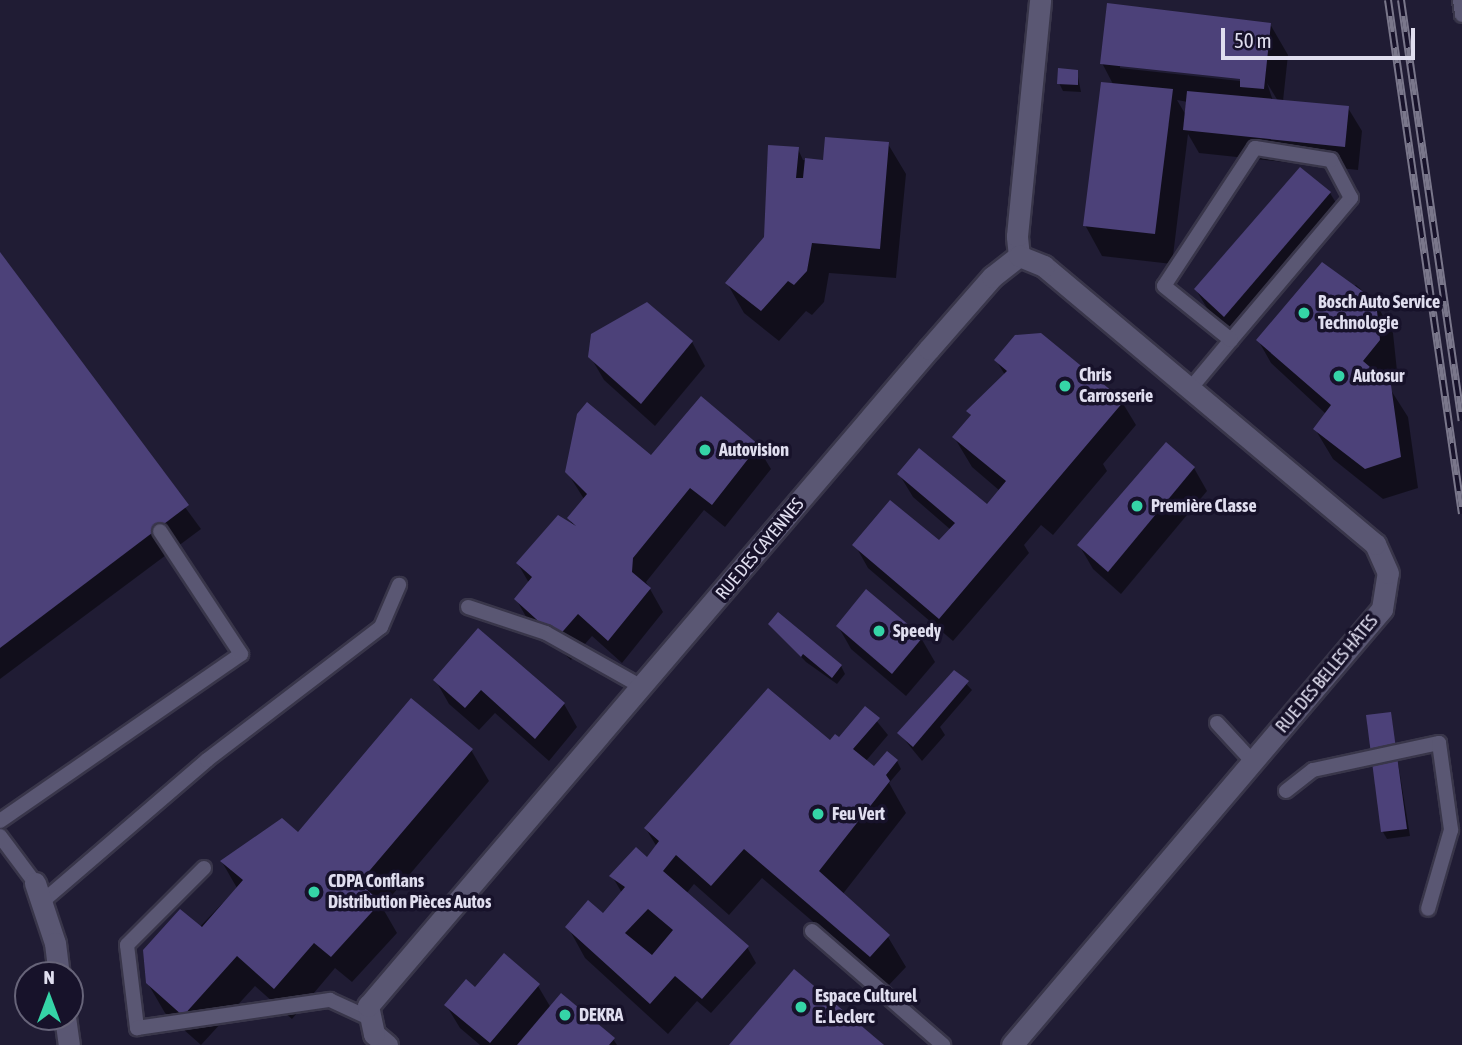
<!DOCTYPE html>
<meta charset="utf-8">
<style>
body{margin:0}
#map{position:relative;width:1462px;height:1045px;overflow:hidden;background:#201c34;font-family:"Asap Condensed",sans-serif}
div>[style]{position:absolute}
.shadow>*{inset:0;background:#0007}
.building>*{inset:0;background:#4c4179}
.roads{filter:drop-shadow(2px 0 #39364a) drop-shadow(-2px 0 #39364a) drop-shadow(0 2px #39364a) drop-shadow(0 -2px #39364a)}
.lane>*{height:14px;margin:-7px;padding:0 7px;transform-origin:7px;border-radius:7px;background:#5a5773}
.street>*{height:21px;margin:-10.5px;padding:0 10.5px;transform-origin:10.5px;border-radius:10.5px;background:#5a5773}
.rail>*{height:8px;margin-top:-4px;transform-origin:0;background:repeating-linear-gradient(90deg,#17122a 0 16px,#7a778b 0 32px);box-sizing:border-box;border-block:2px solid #7a778b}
.dots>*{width:19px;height:19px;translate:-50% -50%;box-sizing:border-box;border:4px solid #17122a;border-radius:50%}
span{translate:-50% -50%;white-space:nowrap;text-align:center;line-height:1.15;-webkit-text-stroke:7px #17122a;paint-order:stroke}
.poi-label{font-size:18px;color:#e0deef;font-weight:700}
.left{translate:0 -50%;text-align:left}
.street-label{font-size:18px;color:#e0deef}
.north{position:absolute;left:14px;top:961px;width:70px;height:70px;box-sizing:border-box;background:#17122a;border:2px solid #676479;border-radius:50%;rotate:0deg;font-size:19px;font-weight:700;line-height:28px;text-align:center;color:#e0deef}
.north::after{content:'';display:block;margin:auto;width:24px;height:32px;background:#35d4a7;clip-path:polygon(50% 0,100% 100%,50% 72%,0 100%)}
.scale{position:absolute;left:1221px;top:28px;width:194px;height:32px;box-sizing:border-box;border:4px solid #e0deef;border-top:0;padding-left:9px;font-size:21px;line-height:24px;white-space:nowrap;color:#e0deef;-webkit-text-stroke:5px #17122a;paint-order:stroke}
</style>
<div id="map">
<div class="shadow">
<div style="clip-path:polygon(evenodd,1270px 24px,1288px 55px,1283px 101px,1348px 108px,1362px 131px,1358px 170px,1199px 153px,1188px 134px,1172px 264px,1102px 256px,1085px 225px,1114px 86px,1102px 63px,1270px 24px,1120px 64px,1249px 79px,1249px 82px,1120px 68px,1120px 64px,1270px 24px,1267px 83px,1278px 101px,1273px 101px,1267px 83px,1270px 24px,1177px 100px,1188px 102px,1187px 117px,1177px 100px)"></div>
<div style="clip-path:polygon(1077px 72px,1081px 92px,1063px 91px,1059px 83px)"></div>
<div style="clip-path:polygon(888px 144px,906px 174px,896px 278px,829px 273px,824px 302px,812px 315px,806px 311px,779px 341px,744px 313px,727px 283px,765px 238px,798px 149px,803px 160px,824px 162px)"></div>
<div style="clip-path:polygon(1330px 193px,1344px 216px,1238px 339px,1210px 313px,1196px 290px)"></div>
<div style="clip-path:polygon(0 255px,201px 529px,0 679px)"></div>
<div style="clip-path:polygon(1356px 285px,1375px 302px,1393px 333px,1397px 371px,1387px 384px,1408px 417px,1418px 488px,1383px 499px,1333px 459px,1315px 429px,1326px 414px,1271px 363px,1258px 340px)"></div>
<div style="clip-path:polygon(647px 304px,692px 342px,705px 366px,655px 426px,604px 380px,590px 356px)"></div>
<div style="clip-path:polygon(996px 360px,1122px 402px,1136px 425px,1103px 464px,1107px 471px,1053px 535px,1041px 525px,1024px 545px,1029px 553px,953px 641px,868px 568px,855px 545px,939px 543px,951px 530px,913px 497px,899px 474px,987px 506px,1000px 491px,972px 467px,954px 437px,972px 417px,968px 411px,1005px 375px)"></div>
<div style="clip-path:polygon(757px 446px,771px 469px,725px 527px,704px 510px,646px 582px,663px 612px,622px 663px,592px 636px,571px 660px,529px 622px,516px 599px,529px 583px,518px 564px,573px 526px,569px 518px,584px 499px,567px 472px)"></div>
<div style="clip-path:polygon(1194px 468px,1207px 491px,1121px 594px,1093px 569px,1079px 545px)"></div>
<div style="clip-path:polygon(770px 624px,841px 666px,845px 674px,837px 684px,806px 662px)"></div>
<div style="clip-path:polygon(838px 626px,921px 638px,935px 662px,906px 696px,851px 649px)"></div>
<div style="clip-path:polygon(955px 672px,972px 690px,940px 727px,945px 735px,922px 761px,899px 733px)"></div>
<div style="clip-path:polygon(436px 681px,564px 704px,577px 727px,549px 761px,495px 713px,479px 730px,449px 704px)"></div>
<div style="clip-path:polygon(866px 708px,888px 735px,865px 762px,881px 776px,887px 754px,897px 761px,901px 769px,889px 783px,906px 813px,842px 895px,888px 937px,906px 967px,888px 986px,762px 878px,729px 915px,694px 884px,686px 894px,747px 947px,756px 963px,711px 1013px,697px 1001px,668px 1034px,585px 958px,568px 927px,603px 916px,622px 893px,612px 876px,647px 859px,657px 847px,646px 829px,830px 742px,845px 745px)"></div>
<div style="clip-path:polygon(1390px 714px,1410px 836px,1387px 839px,1383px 832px)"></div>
<div style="clip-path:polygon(471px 750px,489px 781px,382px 907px,397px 933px,352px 982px,335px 968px,292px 1019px,255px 986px,201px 1045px,165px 1013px,147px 982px,237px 888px,222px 862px,298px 834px)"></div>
<div style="clip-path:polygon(538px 986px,551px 1008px,613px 1039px,617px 1045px,480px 1045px,460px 1028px,446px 1005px,475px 989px)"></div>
</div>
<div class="building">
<div style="clip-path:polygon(1107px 3px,1271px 23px,1264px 89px,1240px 87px,1240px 79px,1100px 64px)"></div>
<div style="clip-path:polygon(1058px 68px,1078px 70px,1078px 85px,1057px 84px)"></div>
<div style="clip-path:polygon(1101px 82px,1173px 89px,1155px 234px,1083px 226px)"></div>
<div style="clip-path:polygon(1187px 91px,1349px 106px,1345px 147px,1183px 130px)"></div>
<div style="clip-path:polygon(825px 137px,889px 142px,880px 249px,812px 243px,807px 271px,794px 285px,788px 281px,761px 311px,725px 283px,764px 237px,768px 145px,799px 147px,796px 178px,803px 178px,805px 158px,823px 160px)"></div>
<div style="clip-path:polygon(1300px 167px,1331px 192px,1224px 317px,1194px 289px)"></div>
<div style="clip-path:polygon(0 252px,189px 505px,0 648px)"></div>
<div style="clip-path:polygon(1322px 262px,1376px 301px,1380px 340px,1363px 361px,1391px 385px,1401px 457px,1365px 469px,1313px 429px,1331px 405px,1256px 340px)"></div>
<div style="clip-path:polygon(647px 302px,693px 341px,641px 404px,588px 357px,591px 334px)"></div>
<div style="clip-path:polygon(1041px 333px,1124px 401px,939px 619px,852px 545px,890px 500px,939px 540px,955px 523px,897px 474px,919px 448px,987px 504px,1006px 481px,952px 437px,971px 415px,966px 411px,1007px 371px,994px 360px,1015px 335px)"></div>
<div style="clip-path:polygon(701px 396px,759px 445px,712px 505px,690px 488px,633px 558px,632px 572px,651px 588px,608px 641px,578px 614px,557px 638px,514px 599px,532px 577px,516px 563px,558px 515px,576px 526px,567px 518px,587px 494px,565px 472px,577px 414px,587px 402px,651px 455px)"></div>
<div style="clip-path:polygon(1166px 442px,1195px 467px,1108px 572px,1077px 545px)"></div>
<div style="clip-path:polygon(866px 589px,923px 637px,892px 674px,836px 626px)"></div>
<div style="clip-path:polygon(778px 612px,842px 665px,832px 678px,803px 654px,801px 657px,768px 624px)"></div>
<div style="clip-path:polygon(478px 628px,565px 703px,535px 739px,481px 690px,465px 708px,433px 680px)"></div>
<div style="clip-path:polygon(954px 670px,969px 681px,913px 747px,897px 733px)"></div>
<div style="clip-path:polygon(evenodd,768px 688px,830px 740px,835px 734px,839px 737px,865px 706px,880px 718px,853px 749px,874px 766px,887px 751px,898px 760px,886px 775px,890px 781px,819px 871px,890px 935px,870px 957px,744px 849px,711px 886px,676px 855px,663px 871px,749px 946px,702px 999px,675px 976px,650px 1004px,565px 927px,588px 900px,603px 913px,625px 887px,609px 876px,636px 847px,647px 857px,659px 841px,644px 828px,768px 688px,648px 909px,673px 930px,652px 955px,625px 933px,648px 909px)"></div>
<div style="clip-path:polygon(411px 698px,473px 749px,359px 883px,381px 902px,331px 957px,314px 943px,274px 989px,237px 956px,183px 1016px,146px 983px,143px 950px,180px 909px,202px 927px,243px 880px,220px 861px,282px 818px,298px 832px)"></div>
<div style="clip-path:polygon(1391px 712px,1407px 829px,1381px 832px,1366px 715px)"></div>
<div style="clip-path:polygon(504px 953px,540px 984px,490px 1043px,444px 1005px,466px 979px,475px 987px)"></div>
<div style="clip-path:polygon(794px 969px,884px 1045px,729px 1045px)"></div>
<div style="clip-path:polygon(561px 993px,615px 1038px,609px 1045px,517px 1045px)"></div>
</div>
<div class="roads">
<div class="lane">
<div style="left:1460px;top:0;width:15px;rotate:82deg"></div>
<div style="left:1190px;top:389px;width:64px;rotate:-50.1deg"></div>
<div style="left:1231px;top:340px;width:186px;rotate:-49.8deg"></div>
<div style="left:1351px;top:198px;width:43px;rotate:-117.8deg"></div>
<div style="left:1331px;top:160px;width:77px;rotate:-171deg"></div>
<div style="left:1255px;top:148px;width:165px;rotate:123.4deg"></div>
<div style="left:1164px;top:286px;width:86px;rotate:38.9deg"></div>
<div style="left:468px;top:607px;width:82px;rotate:18.4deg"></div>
<div style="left:546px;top:633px;width:110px;rotate:29.4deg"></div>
<div style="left:1217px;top:723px;width:53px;rotate:47.3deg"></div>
<div style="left:1286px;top:791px;width:34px;rotate:-38deg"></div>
<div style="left:1313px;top:770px;width:129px;rotate:-12.1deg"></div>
<div style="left:1439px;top:743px;width:88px;rotate:82.1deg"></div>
<div style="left:1451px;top:830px;width:82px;rotate:106.2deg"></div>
<div style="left:0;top:821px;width:293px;rotate:-34.7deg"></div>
<div style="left:241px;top:654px;width:147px;rotate:-123.4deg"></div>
<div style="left:0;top:836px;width:59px;rotate:53.3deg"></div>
<div style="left:204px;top:868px;width:109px;rotate:135deg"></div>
<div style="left:127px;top:945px;width:84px;rotate:83.1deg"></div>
<div style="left:137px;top:1028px;width:195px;rotate:-8.3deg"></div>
<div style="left:330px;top:1000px;width:41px;rotate:24.7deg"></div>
<div style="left:42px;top:902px;width:218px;rotate:-40.7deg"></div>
<div style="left:207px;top:760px;width:219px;rotate:-37.4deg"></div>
<div style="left:381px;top:627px;width:46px;rotate:-66.8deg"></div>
<div style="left:812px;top:931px;width:174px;rotate:41deg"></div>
</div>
<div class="street">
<div style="left:1019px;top:256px;width:20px;rotate:-96deg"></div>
<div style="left:1017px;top:236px;width:237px;rotate:-84.4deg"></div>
<div style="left:35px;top:883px;width:63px;rotate:71.6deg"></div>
<div style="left:55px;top:943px;width:32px;rotate:83deg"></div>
<div style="left:65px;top:1017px;width:28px;rotate:82deg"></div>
<div style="left:387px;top:1045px;width:17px;rotate:-140deg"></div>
<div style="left:374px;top:1034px;width:29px;rotate:-102deg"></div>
<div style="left:368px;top:1006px;width:864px;rotate:-49.51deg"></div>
<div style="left:929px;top:349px;width:96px;rotate:-48.8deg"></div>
<div style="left:992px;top:277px;width:34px;rotate:-38deg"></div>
<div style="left:1012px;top:1045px;width:572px;rotate:-49.68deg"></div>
<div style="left:1382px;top:609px;width:36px;rotate:-81deg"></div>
<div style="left:1388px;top:573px;width:32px;rotate:-114deg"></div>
<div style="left:1375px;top:544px;width:432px;rotate:-140deg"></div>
<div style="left:1044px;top:266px;width:27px;rotate:-158deg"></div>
</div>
</div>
<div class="rail">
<div style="left:1388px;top:0;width:519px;rotate:81.81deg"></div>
<div style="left:1401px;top:0;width:425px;rotate:81.8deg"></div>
</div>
<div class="dots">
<div style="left:1304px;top:313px;background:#35d4a7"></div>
<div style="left:1339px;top:376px;background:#35d4a7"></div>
<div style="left:1065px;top:386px;background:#35d4a7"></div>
<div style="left:705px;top:450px;background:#35d4a7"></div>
<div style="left:1137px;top:506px;background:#35d4a7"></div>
<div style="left:879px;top:631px;background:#35d4a7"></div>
<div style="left:818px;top:814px;background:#35d4a7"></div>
<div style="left:314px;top:892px;background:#35d4a7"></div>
<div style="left:801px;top:1007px;background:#35d4a7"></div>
<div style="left:565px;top:1015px;background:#35d4a7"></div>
</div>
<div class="poi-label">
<span class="left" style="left:1318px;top:313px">Bosch Auto Service<br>Technologie</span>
<span class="left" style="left:1079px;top:386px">Chris<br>Carrosserie</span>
<span class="left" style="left:1353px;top:376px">Autosur</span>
<span class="left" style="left:719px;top:450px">Autovision</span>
<span class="left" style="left:1151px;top:506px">Première Classe</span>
<span class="left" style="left:893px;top:631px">Speedy</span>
<span class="left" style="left:832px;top:814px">Feu Vert</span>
<span class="left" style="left:328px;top:892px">CDPA Conflans<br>Distribution Pièces Autos</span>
<span class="left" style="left:815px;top:1007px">Espace Culturel<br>E. Leclerc</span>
<span class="left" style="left:579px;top:1015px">DEKRA</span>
</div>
<div class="street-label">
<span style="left:760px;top:549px;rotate:-50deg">RUE DES CAYENNES</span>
<span style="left:1327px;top:674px;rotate:-50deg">RUE DES BELLES HÂTES</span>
</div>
<div class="north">N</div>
<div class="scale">50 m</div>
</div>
